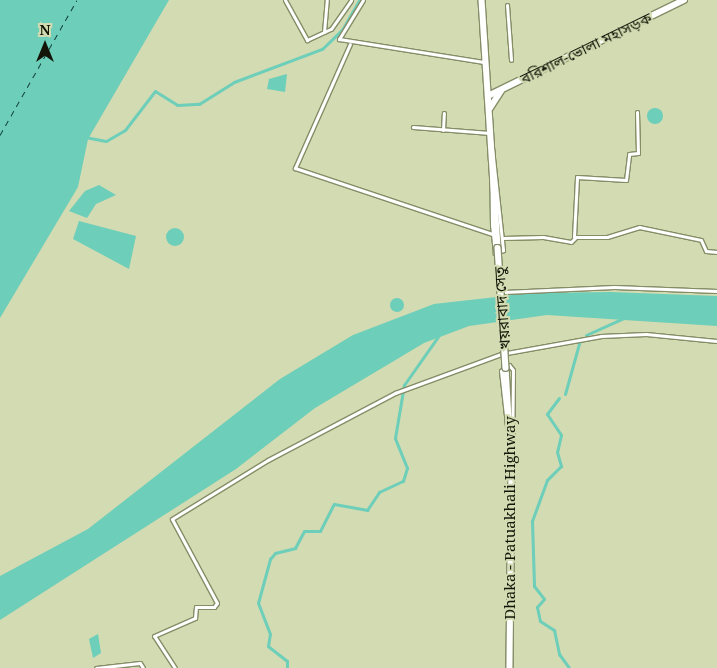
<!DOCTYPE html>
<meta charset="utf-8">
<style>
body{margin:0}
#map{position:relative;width:717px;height:668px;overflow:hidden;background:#d2dbb2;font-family:"Noto Serif","Noto Sans Bengali",serif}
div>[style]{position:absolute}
.water>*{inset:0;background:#6dceb9}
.round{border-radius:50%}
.canal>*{height:3px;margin:-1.5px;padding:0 1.5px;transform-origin:1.5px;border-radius:1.5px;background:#6dceb9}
.ferry>*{height:1px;margin-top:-0.5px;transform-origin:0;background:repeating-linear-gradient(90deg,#134037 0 6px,transparent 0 11px)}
.roads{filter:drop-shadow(1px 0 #858d67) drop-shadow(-1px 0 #858d67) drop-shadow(0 1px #858d67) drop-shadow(0 -1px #858d67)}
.street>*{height:3px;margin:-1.5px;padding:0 1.5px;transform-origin:1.5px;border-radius:1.5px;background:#fff}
.highway>*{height:5.5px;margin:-2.75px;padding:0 2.75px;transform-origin:2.75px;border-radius:2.75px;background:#fff}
.bridges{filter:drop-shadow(1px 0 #858d67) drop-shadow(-1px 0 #858d67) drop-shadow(0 1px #858d67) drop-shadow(0 -1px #858d67)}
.highway-bridge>*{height:5.5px;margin:-2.75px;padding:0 2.75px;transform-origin:2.75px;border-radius:2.75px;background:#fff}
span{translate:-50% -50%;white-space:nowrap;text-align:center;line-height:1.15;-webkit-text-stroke:4px #d2dbb2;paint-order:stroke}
.street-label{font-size:15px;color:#121507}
.north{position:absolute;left:20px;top:20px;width:50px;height:50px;-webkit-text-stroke:4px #d2dbb2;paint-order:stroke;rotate:0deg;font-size:14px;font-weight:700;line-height:20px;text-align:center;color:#121507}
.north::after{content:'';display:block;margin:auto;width:18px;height:22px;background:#121507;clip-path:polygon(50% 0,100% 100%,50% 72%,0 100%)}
</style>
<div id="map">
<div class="water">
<div style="clip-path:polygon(0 0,169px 0,88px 139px,78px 187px,0 318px)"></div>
<div style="clip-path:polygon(287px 74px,285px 92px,267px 89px,269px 79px)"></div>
<div class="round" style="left:647px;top:108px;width:16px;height:16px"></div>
<div style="clip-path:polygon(99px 185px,116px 195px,96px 204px,87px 218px,69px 211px,85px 191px)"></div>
<div style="clip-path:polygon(79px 221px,136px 236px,129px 269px,73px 239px)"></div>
<div class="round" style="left:166px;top:228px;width:18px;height:18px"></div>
<div style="clip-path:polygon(610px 292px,717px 296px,717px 326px,547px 315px,469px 326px,424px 343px,315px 408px,236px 469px,0 620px,0 576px,88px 529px,280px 379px,353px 335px,434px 304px,531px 293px)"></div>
<div class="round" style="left:390px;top:298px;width:14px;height:14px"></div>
<div style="clip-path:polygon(98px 634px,101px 653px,93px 658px,89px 639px)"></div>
</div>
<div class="canal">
<div style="left:85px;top:137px;width:21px;rotate:11deg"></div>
<div style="left:106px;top:141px;width:22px;rotate:-30deg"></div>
<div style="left:125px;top:130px;width:49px;rotate:-52.4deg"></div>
<div style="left:155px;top:91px;width:26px;rotate:32deg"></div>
<div style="left:177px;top:105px;width:22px;rotate:-3deg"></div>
<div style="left:199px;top:104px;width:41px;rotate:-32.2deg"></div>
<div style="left:234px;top:82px;width:94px;rotate:-20.6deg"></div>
<div style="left:322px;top:49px;width:28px;rotate:-44deg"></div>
<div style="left:342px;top:30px;width:34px;rotate:-60deg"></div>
<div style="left:586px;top:335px;width:46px;rotate:-24.3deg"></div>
<div style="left:565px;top:394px;width:56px;rotate:-74.5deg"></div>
<div style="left:559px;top:398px;width:20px;rotate:127deg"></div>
<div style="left:547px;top:414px;width:25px;rotate:56deg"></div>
<div style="left:561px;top:435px;width:17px;rotate:103deg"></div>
<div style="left:557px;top:452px;width:15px;rotate:74deg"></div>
<div style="left:561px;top:466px;width:20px;rotate:135deg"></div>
<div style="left:547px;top:480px;width:44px;rotate:110.1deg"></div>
<div style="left:532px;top:521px;width:65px;rotate:88.2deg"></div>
<div style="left:534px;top:586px;width:16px;rotate:52deg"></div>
<div style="left:544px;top:599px;width:11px;rotate:131deg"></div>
<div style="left:537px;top:607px;width:14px;rotate:78deg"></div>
<div style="left:540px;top:621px;width:17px;rotate:33deg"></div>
<div style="left:554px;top:630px;width:25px;rotate:78deg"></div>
<div style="left:559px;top:654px;width:17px;rotate:54deg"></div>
<div style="left:287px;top:668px;width:7px;rotate:-90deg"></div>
<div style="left:287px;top:661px;width:24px;rotate:-142deg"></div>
<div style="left:268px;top:646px;width:12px;rotate:-81deg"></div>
<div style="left:270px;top:634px;width:33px;rotate:-111deg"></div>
<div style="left:258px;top:603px;width:46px;rotate:-74.7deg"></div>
<div style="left:270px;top:559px;width:8px;rotate:-50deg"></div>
<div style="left:275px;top:553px;width:21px;rotate:-14deg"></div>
<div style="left:295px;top:548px;width:19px;rotate:-62deg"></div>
<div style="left:304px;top:531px;width:16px"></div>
<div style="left:320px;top:531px;width:30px;rotate:-63deg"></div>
<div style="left:334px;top:504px;width:34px;rotate:10deg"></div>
<div style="left:367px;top:510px;width:22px;rotate:-56deg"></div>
<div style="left:379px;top:492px;width:26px;rotate:-25deg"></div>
<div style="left:403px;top:481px;width:14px;rotate:-73deg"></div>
<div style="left:407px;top:468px;width:32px;rotate:-112deg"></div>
<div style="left:395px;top:438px;width:54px;rotate:-80.4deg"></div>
<div style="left:404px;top:385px;width:61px;rotate:-55deg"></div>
</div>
<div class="ferry">
<div style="left:0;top:135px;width:155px;rotate:-60.3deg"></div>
</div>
<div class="roads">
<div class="street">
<div style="left:285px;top:0;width:46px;rotate:61.2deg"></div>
<div style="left:307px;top:40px;width:26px;rotate:-25deg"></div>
<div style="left:331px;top:29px;width:35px;rotate:-55deg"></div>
<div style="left:363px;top:0;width:46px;rotate:121.6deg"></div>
<div style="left:339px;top:39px;width:148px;rotate:9deg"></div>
<div style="left:507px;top:5px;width:55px;rotate:85.8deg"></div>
<div style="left:324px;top:32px;width:32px;rotate:-85deg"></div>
<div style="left:350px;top:44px;width:136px;rotate:113.9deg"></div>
<div style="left:295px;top:168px;width:208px;rotate:18.5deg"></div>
<div style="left:413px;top:127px;width:77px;rotate:4.5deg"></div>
<div style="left:443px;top:130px;width:17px;rotate:-87deg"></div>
<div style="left:491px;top:139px;width:112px;rotate:83.8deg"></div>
<div style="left:503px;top:250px;width:9px;rotate:159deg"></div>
<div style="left:495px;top:253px;width:27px;rotate:-96deg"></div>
<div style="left:492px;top:226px;width:87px;rotate:-90.7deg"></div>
<div style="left:574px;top:237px;width:60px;rotate:-87.1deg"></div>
<div style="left:577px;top:177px;width:49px;rotate:3.5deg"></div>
<div style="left:626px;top:180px;width:26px;rotate:-83deg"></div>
<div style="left:629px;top:154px;width:9px;rotate:-6deg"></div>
<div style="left:638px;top:153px;width:41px;rotate:-91.4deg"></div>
<div style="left:503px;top:238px;width:40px;rotate:-1.4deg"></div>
<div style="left:543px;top:237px;width:28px;rotate:10deg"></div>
<div style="left:571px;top:242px;width:7px;rotate:-45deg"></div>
<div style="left:576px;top:237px;width:31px"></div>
<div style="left:607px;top:237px;width:34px;rotate:-17deg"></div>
<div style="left:639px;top:227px;width:63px;rotate:11.8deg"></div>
<div style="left:701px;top:240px;width:12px;rotate:66deg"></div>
<div style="left:706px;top:251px;width:11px;rotate:5deg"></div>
<div style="left:504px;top:292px;width:110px;rotate:-2.6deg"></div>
<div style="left:614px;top:287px;width:103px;rotate:2.2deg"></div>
<div style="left:509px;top:365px;width:6px;rotate:51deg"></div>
<div style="left:513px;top:370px;width:99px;rotate:90.6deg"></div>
<div style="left:512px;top:469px;width:99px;rotate:-96.4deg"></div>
<div style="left:501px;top:371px;width:10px;rotate:-37deg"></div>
<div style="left:96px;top:668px;width:44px;rotate:-6.5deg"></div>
<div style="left:140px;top:663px;width:6px;rotate:59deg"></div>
<div style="left:175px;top:668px;width:38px;rotate:-123deg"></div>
<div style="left:154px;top:636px;width:45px;rotate:-23.7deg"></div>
<div style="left:195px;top:618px;width:11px;rotate:-85deg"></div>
<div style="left:196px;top:607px;width:18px"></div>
<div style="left:214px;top:607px;width:5px;rotate:-53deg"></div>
<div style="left:217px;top:603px;width:95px;rotate:-118.2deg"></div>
<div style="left:172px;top:519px;width:113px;rotate:-31.6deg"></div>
<div style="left:268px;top:460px;width:144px;rotate:-27.8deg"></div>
<div style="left:395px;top:393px;width:113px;rotate:-20.2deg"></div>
<div style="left:501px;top:354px;width:102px;rotate:-10.2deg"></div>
<div style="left:601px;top:336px;width:45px;rotate:-2.5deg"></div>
<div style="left:646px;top:334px;width:71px;rotate:5.6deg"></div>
</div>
<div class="highway">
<div style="left:482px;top:0;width:249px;rotate:86.3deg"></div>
<div style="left:488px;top:96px;width:218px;rotate:-26.1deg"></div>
<div style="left:490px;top:108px;width:20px;rotate:-57deg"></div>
<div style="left:506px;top:368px;width:101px;rotate:86.6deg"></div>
<div style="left:512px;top:469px;width:199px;rotate:90.6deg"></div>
</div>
</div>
<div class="bridges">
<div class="highway-bridge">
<div style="left:498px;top:248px;width:120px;rotate:86.2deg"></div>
</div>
</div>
<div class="street-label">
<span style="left:586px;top:48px;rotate:-26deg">বরিশাল-ভোলা মহাসড়ক</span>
<span style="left:502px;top:308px;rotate:-94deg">খয়রাবাদ সেতু</span>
<span style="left:510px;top:518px;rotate:-90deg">Dhaka - Patuakhali Highway</span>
</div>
<div class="north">N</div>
</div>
